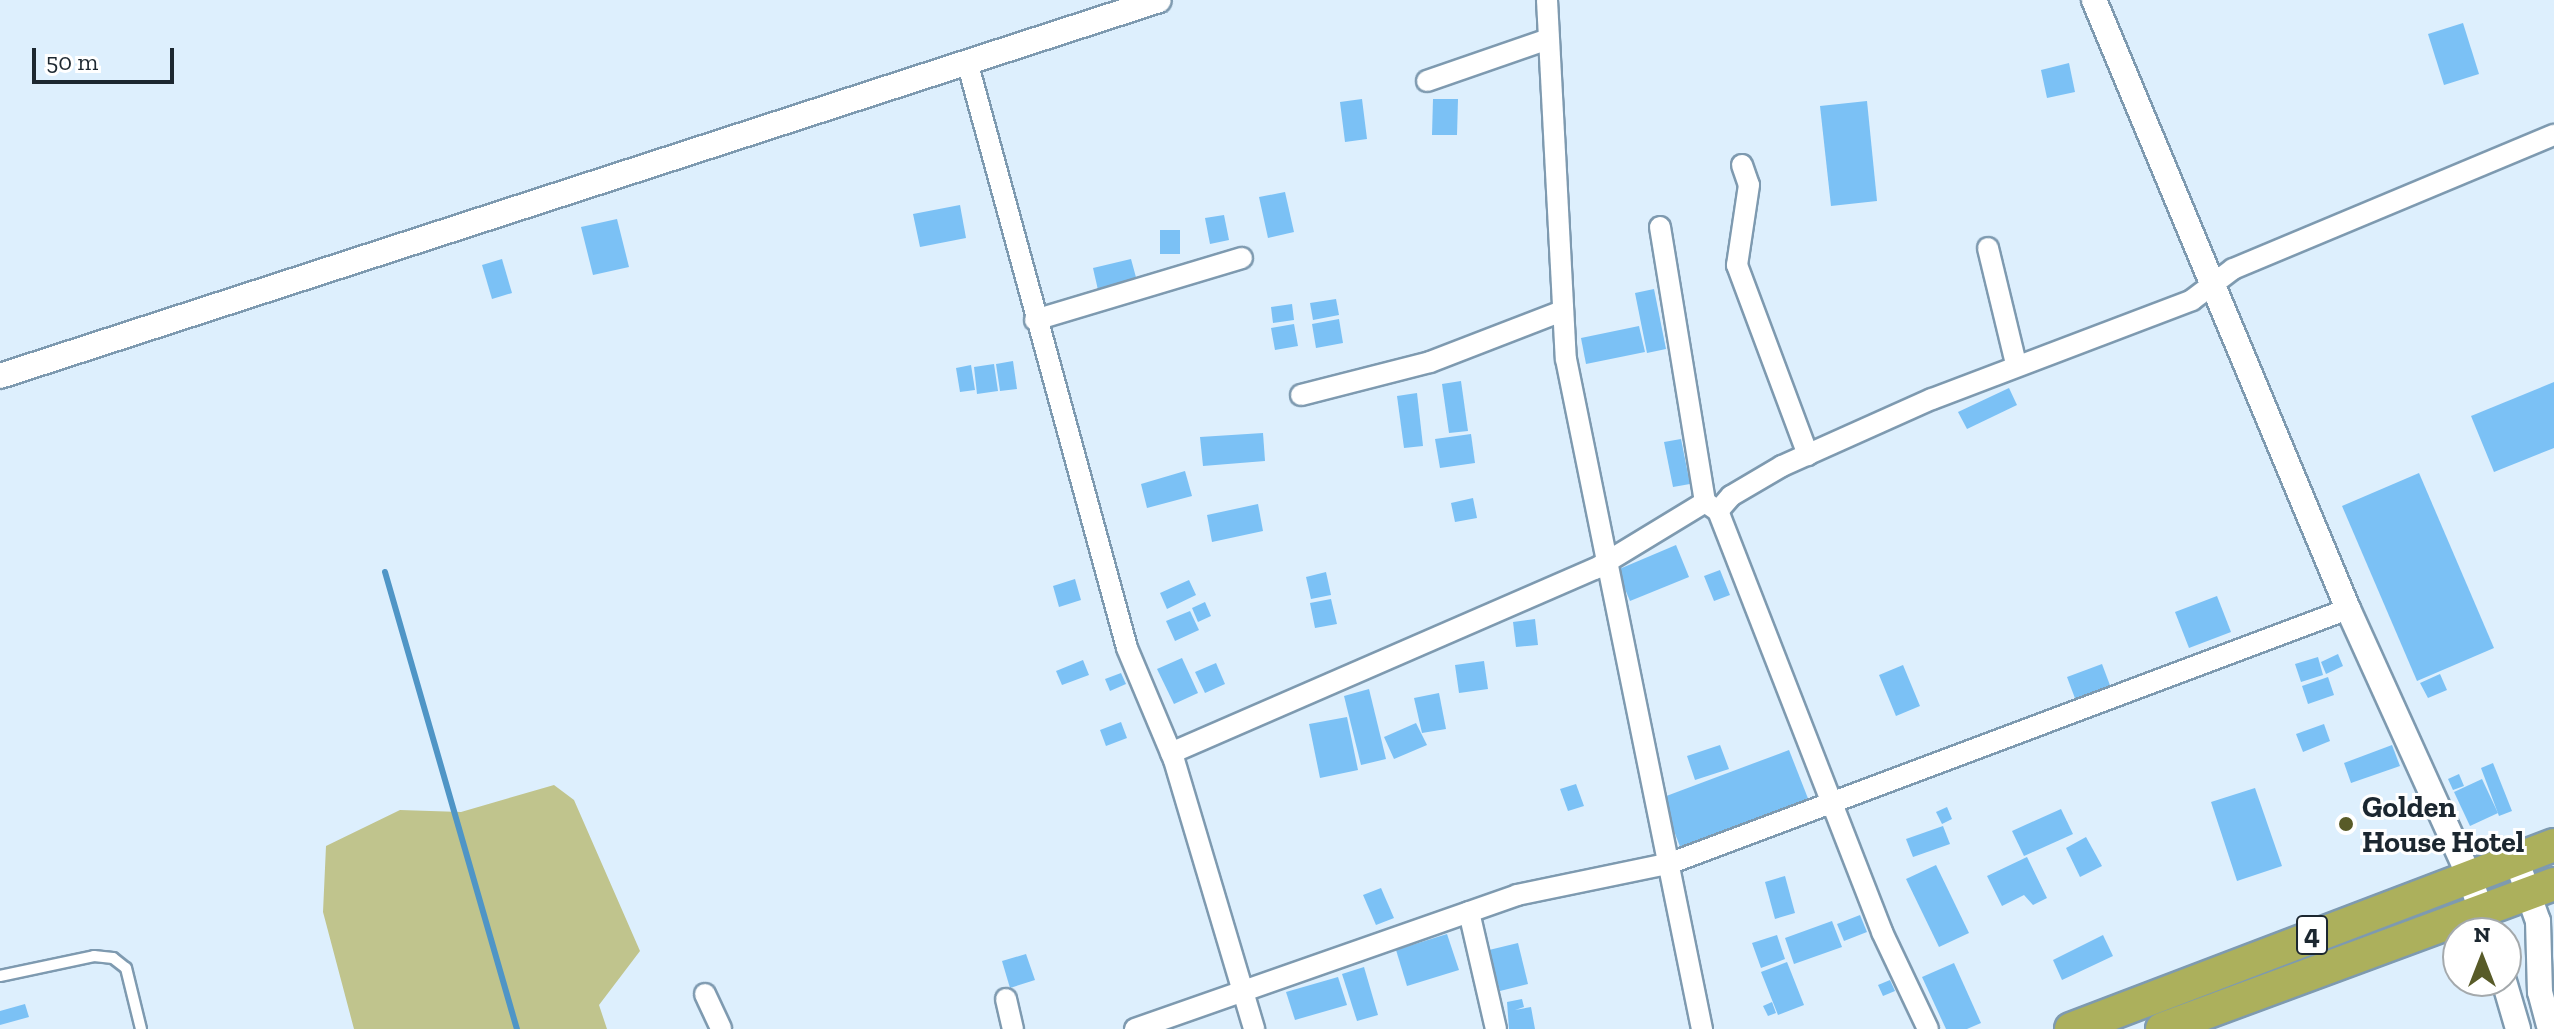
<!DOCTYPE html>
<style>
body{margin:0}
#map{position:relative;width:2554px;height:1029px;overflow:hidden;background:#ddeffd;font-family:"Zilla Slab",serif}
div>[style]{position:absolute}
.green>*{inset:0;background:#c0c48d}
.stream>*{height:6px;margin:-3px;padding:0 3px;transform-origin:3px;border-radius:3px;background:#4f95c6}
.building>*{inset:0;background:#7bc1f5}
.roads{filter:drop-shadow(2px 0 #7e9ab0) drop-shadow(-2px 0 #7e9ab0) drop-shadow(0 2px #7e9ab0) drop-shadow(0 -2px #7e9ab0)}
.service>*{height:10px;margin:-5px;padding:0 5px;transform-origin:5px;border-radius:5px;background:#fff}
.minor>*{height:20px;margin:-10px;padding:0 10px;transform-origin:10px;border-radius:10px;background:#fff}
.tertiary>*{height:24px;margin:-12px;padding:0 12px;transform-origin:12px;border-radius:12px;background:#fff}
.trunk>*{height:32px;margin:-16px;padding:0 16px;transform-origin:16px;border-radius:16px;background:#acb05c}
.dots>*{width:22px;height:22px;translate:-50% -50%;box-sizing:border-box;border:4px solid #fff;border-radius:50%}
span{translate:-50% -50%;white-space:nowrap;text-align:center;line-height:1.15;-webkit-text-stroke:6px #fff;paint-order:stroke}
.shield-label span{padding:2px 6px;background:#fff;border:2px solid;border-radius:6px;-webkit-text-stroke-width:0}
.shield-label{font-size:28px;color:#1c2730;font-weight:700}
.poi-label{font-size:30px;color:#1c2730;font-weight:700}
.left{translate:0 -50%;text-align:left}
.north{position:absolute;left:2442px;top:917px;width:80px;height:80px;box-sizing:border-box;background:#fff;border:2px solid #a4a9ac;border-radius:50%;rotate:0deg;font-size:22px;font-weight:700;line-height:32px;text-align:center;color:#1c2730}
.north::after{content:'';display:block;margin:auto;width:28px;height:36px;background:#585b28;clip-path:polygon(50% 0,100% 100%,50% 72%,0 100%)}
.scale{position:absolute;left:32px;top:48px;width:142px;height:36px;box-sizing:border-box;border:4px solid #1c2730;border-top:0;padding-left:10px;font-size:24px;line-height:28px;white-space:nowrap;color:#1c2730;-webkit-text-stroke:6px #fff;paint-order:stroke}
</style>
<div id="map">
<div class="green">
<div style="clip-path:polygon(554px 785px,574px 800px,640px 951px,599px 1005px,607px 1029px,354px 1029px,323px 912px,326px 846px,400px 810px,461px 812px)"></div>
</div>
<div class="stream">
<div style="left:385px;top:572px;width:476px;rotate:73.9deg"></div>
</div>
<div class="building">
<div style="clip-path:polygon(2463px 23px,2479px 74px,2444px 85px,2428px 34px)"></div>
<div style="clip-path:polygon(2069px 63px,2075px 92px,2047px 98px,2041px 70px)"></div>
<div style="clip-path:polygon(1362px 99px,1367px 139px,1345px 142px,1340px 102px)"></div>
<div style="clip-path:polygon(1433px 99px,1458px 99px,1457px 135px,1432px 135px)"></div>
<div style="clip-path:polygon(1867px 101px,1877px 201px,1831px 206px,1820px 106px)"></div>
<div style="clip-path:polygon(1285px 192px,1294px 232px,1268px 238px,1259px 197px)"></div>
<div style="clip-path:polygon(960px 205px,966px 238px,920px 247px,913px 214px)"></div>
<div style="clip-path:polygon(1224px 215px,1229px 240px,1210px 244px,1205px 218px)"></div>
<div style="clip-path:polygon(617px 219px,629px 267px,593px 275px,581px 227px)"></div>
<div style="clip-path:polygon(1160px 230px,1180px 230px,1180px 254px,1160px 254px)"></div>
<div style="clip-path:polygon(502px 259px,512px 293px,492px 299px,482px 265px)"></div>
<div style="clip-path:polygon(1131px 259px,1137px 281px,1098px 290px,1093px 268px)"></div>
<div style="clip-path:polygon(1654px 289px,1666px 349px,1647px 353px,1635px 293px)"></div>
<div style="clip-path:polygon(1336px 299px,1339px 315px,1313px 320px,1310px 303px)"></div>
<div style="clip-path:polygon(1292px 304px,1294px 320px,1273px 323px,1271px 307px)"></div>
<div style="clip-path:polygon(1339px 319px,1343px 343px,1316px 348px,1312px 324px)"></div>
<div style="clip-path:polygon(1294px 324px,1298px 346px,1275px 350px,1271px 328px)"></div>
<div style="clip-path:polygon(1639px 326px,1645px 352px,1586px 364px,1581px 338px)"></div>
<div style="clip-path:polygon(1013px 361px,1017px 389px,1000px 391px,996px 364px)"></div>
<div style="clip-path:polygon(994px 364px,998px 391px,977px 394px,974px 367px)"></div>
<div style="clip-path:polygon(971px 365px,975px 390px,960px 392px,956px 368px)"></div>
<div style="clip-path:polygon(1461px 381px,1468px 431px,1449px 433px,1442px 384px)"></div>
<div style="clip-path:polygon(2554px 382px,2554px 448px,2494px 472px,2471px 416px)"></div>
<div style="clip-path:polygon(2009px 388px,2017px 405px,1967px 429px,1958px 412px)"></div>
<div style="clip-path:polygon(1417px 393px,1423px 446px,1404px 448px,1397px 396px)"></div>
<div style="clip-path:polygon(1263px 433px,1265px 461px,1203px 466px,1200px 437px)"></div>
<div style="clip-path:polygon(1471px 434px,1475px 463px,1440px 468px,1435px 439px)"></div>
<div style="clip-path:polygon(1681px 439px,1690px 484px,1673px 487px,1664px 442px)"></div>
<div style="clip-path:polygon(1185px 471px,1192px 496px,1147px 508px,1141px 484px)"></div>
<div style="clip-path:polygon(2419px 473px,2494px 648px,2417px 681px,2342px 506px)"></div>
<div style="clip-path:polygon(1473px 498px,1477px 518px,1455px 522px,1451px 503px)"></div>
<div style="clip-path:polygon(1258px 504px,1263px 531px,1212px 542px,1207px 515px)"></div>
<div style="clip-path:polygon(1676px 545px,1689px 577px,1630px 601px,1617px 570px)"></div>
<div style="clip-path:polygon(1720px 570px,1730px 595px,1714px 601px,1704px 576px)"></div>
<div style="clip-path:polygon(1326px 572px,1331px 595px,1311px 599px,1306px 577px)"></div>
<div style="clip-path:polygon(1075px 579px,1081px 600px,1059px 607px,1053px 586px)"></div>
<div style="clip-path:polygon(1189px 580px,1196px 595px,1167px 609px,1160px 593px)"></div>
<div style="clip-path:polygon(2217px 596px,2231px 632px,2189px 648px,2175px 612px)"></div>
<div style="clip-path:polygon(1331px 599px,1337px 624px,1315px 628px,1310px 603px)"></div>
<div style="clip-path:polygon(1205px 602px,1211px 616px,1198px 622px,1192px 608px)"></div>
<div style="clip-path:polygon(1190px 611px,1199px 630px,1175px 641px,1166px 621px)"></div>
<div style="clip-path:polygon(1535px 619px,1538px 645px,1516px 647px,1513px 622px)"></div>
<div style="clip-path:polygon(2338px 654px,2343px 666px,2326px 674px,2321px 662px)"></div>
<div style="clip-path:polygon(2318px 657px,2323px 675px,2301px 682px,2295px 664px)"></div>
<div style="clip-path:polygon(1182px 658px,1198px 693px,1174px 704px,1157px 669px)"></div>
<div style="clip-path:polygon(1083px 660px,1089px 675px,1062px 685px,1056px 671px)"></div>
<div style="clip-path:polygon(1484px 661px,1488px 689px,1459px 693px,1455px 665px)"></div>
<div style="clip-path:polygon(1216px 663px,1225px 684px,1205px 693px,1195px 672px)"></div>
<div style="clip-path:polygon(2102px 664px,2111px 688px,2076px 701px,2067px 677px)"></div>
<div style="clip-path:polygon(1903px 665px,1920px 706px,1896px 716px,1879px 675px)"></div>
<div style="clip-path:polygon(1121px 673px,1126px 684px,1110px 691px,1105px 679px)"></div>
<div style="clip-path:polygon(2440px 674px,2447px 690px,2428px 698px,2420px 683px)"></div>
<div style="clip-path:polygon(2328px 677px,2334px 695px,2308px 704px,2302px 686px)"></div>
<div style="clip-path:polygon(1369px 689px,1386px 759px,1361px 765px,1344px 696px)"></div>
<div style="clip-path:polygon(1439px 693px,1446px 729px,1422px 733px,1414px 698px)"></div>
<div style="clip-path:polygon(1347px 717px,1358px 770px,1320px 778px,1309px 724px)"></div>
<div style="clip-path:polygon(1121px 722px,1127px 738px,1106px 746px,1100px 730px)"></div>
<div style="clip-path:polygon(1416px 723px,1427px 745px,1394px 759px,1384px 737px)"></div>
<div style="clip-path:polygon(2324px 724px,2330px 741px,2303px 752px,2296px 734px)"></div>
<div style="clip-path:polygon(1720px 745px,1729px 769px,1695px 780px,1687px 756px)"></div>
<div style="clip-path:polygon(2392px 745px,2400px 766px,2351px 783px,2344px 763px)"></div>
<div style="clip-path:polygon(1789px 750px,1809px 801px,1681px 849px,1661px 798px)"></div>
<div style="clip-path:polygon(2493px 763px,2512px 811px,2499px 816px,2481px 768px)"></div>
<div style="clip-path:polygon(2459px 774px,2464px 786px,2453px 790px,2448px 779px)"></div>
<div style="clip-path:polygon(2482px 779px,2498px 813px,2470px 826px,2454px 792px)"></div>
<div style="clip-path:polygon(1576px 784px,1584px 806px,1568px 811px,1560px 789px)"></div>
<div style="clip-path:polygon(2255px 788px,2282px 866px,2237px 881px,2211px 802px)"></div>
<div style="clip-path:polygon(1947px 807px,1952px 819px,1942px 824px,1936px 812px)"></div>
<div style="clip-path:polygon(2061px 809px,2073px 834px,2024px 856px,2012px 831px)"></div>
<div style="clip-path:polygon(1943px 826px,1950px 844px,1913px 857px,1906px 839px)"></div>
<div style="clip-path:polygon(2086px 837px,2102px 866px,2080px 877px,2066px 848px)"></div>
<div style="clip-path:polygon(2027px 857px,2047px 898px,2033px 905px,2024px 895px,2002px 906px,1987px 876px)"></div>
<div style="clip-path:polygon(1936px 865px,1969px 933px,1939px 947px,1906px 879px)"></div>
<div style="clip-path:polygon(1785px 876px,1795px 913px,1775px 919px,1765px 882px)"></div>
<div style="clip-path:polygon(1381px 888px,1394px 918px,1376px 925px,1363px 895px)"></div>
<div style="clip-path:polygon(1860px 915px,1867px 932px,1844px 941px,1837px 924px)"></div>
<div style="clip-path:polygon(1832px 921px,1842px 947px,1794px 964px,1785px 938px)"></div>
<div style="clip-path:polygon(1447px 934px,1459px 970px,1407px 986px,1396px 950px)"></div>
<div style="clip-path:polygon(1777px 935px,1785px 959px,1761px 968px,1752px 943px)"></div>
<div style="clip-path:polygon(2103px 935px,2113px 956px,2062px 980px,2053px 960px)"></div>
<div style="clip-path:polygon(1518px 943px,1528px 984px,1500px 991px,1489px 950px)"></div>
<div style="clip-path:polygon(1026px 954px,1035px 980px,1010px 988px,1002px 961px)"></div>
<div style="clip-path:polygon(1787px 962px,1804px 1005px,1778px 1015px,1761px 972px)"></div>
<div style="clip-path:polygon(1954px 963px,1981px 1023px,1967px 1029px,1946px 1029px,1922px 977px)"></div>
<div style="clip-path:polygon(1364px 967px,1378px 1015px,1357px 1021px,1342px 974px)"></div>
<div style="clip-path:polygon(1338px 977px,1347px 1005px,1295px 1020px,1286px 992px)"></div>
<div style="clip-path:polygon(1890px 980px,1895px 991px,1883px 996px,1878px 985px)"></div>
<div style="clip-path:polygon(1522px 999px,1524px 1007px,1515px 1010px,1531px 1007px,1535px 1029px,1509px 1029px,1507px 1002px)"></div>
<div style="clip-path:polygon(1772px 1002px,1776px 1013px,1768px 1016px,1763px 1006px)"></div>
<div style="clip-path:polygon(25px 1004px,29px 1017px,0 1025px,0 1011px)"></div>
</div>
<div class="roads">
<div class="service">
<div style="left:0;top:976px;width:96px;rotate:-12deg"></div>
<div style="left:94px;top:956px;width:19px;rotate:6deg"></div>
<div style="left:113px;top:958px;width:16px;rotate:38deg"></div>
<div style="left:126px;top:968px;width:63px;rotate:76.2deg"></div>
</div>
<div class="minor">
<div style="left:1547px;top:0;width:360px;rotate:87deg"></div>
<div style="left:1566px;top:359px;width:684px;rotate:78.53deg"></div>
<div style="left:968px;top:65px;width:604px;rotate:74.74deg"></div>
<div style="left:1127px;top:648px;width:121px;rotate:67.2deg"></div>
<div style="left:1174px;top:760px;width:281px;rotate:73.4deg"></div>
<div style="left:1427px;top:81px;width:128px;rotate:-19.1deg"></div>
<div style="left:1742px;top:165px;width:21px;rotate:71deg"></div>
<div style="left:1749px;top:185px;width:81px;rotate:98.5deg"></div>
<div style="left:1737px;top:265px;width:203px;rotate:69.5deg"></div>
<div style="left:1660px;top:227px;width:279px;rotate:80.7deg"></div>
<div style="left:1988px;top:248px;width:119px;rotate:76.4deg"></div>
<div style="left:1035px;top:320px;width:216px;rotate:-16.7deg"></div>
<div style="left:1301px;top:395px;width:133px;rotate:-14.3deg"></div>
<div style="left:1430px;top:362px;width:142px;rotate:-21.1deg"></div>
<div style="left:1718px;top:511px;width:452px;rotate:68.7deg"></div>
<div style="left:1882px;top:932px;width:107px;rotate:64.6deg"></div>
<div style="left:1171px;top:753px;width:462px;rotate:-23.5deg"></div>
<div style="left:1595px;top:569px;width:129px;rotate:-31.3deg"></div>
<div style="left:1705px;top:502px;width:16px;rotate:35deg"></div>
<div style="left:1718px;top:511px;width:20px;rotate:-49deg"></div>
<div style="left:1731px;top:496px;width:59px;rotate:-30.5deg"></div>
<div style="left:1782px;top:466px;width:164px;rotate:-24.1deg"></div>
<div style="left:1932px;top:399px;width:278px;rotate:-20.8deg"></div>
<div style="left:2192px;top:300px;width:51px;rotate:-37.1deg"></div>
<div style="left:2233px;top:269px;width:348px;rotate:-22.7deg"></div>
<div style="left:1469px;top:912px;width:120px;rotate:77deg"></div>
<div style="left:705px;top:994px;width:38px;rotate:65deg"></div>
<div style="left:1006px;top:999px;width:31px;rotate:77deg"></div>
<div style="left:1135px;top:1029px;width:405px;rotate:-19.3deg"></div>
<div style="left:1517px;top:895px;width:157px;rotate:-11.7deg"></div>
<div style="left:1671px;top:863px;width:723px;rotate:-20.57deg"></div>
</div>
<div class="tertiary">
<div style="left:2094px;top:0;width:660px;rotate:67.36deg"></div>
<div style="left:2348px;top:609px;width:293px;rotate:65.6deg"></div>
<div style="left:2469px;top:876px;width:60px;rotate:70.7deg"></div>
<div style="left:0;top:376px;width:1218px;rotate:-17.97deg"></div>
<div style="left:2516px;top:859px;width:66px;rotate:70.5deg"></div>
<div style="left:2538px;top:921px;width:71px;rotate:88.4deg"></div>
<div style="left:2540px;top:992px;width:38px;rotate:75deg"></div>
<div style="left:2504px;top:981px;width:50px;rotate:73.7deg"></div>
</div>
<div class="trunk">
<div style="left:2071px;top:1029px;width:517px;rotate:-20.85deg"></div>
<div style="left:2162px;top:1029px;width:418px;rotate:-20.3deg"></div>
</div>
</div>
<div class="dots">
<div style="left:2346px;top:824px;background:#585b28"></div>
</div>
<div class="shield-label">
<span style="left:2312px;top:935px">4</span>
</div>
<div class="poi-label">
<span class="left" style="left:2362px;top:824px">Golden<br>House Hotel</span>
</div>
<div class="north">N</div>
<div class="scale">50 m</div>
</div>
